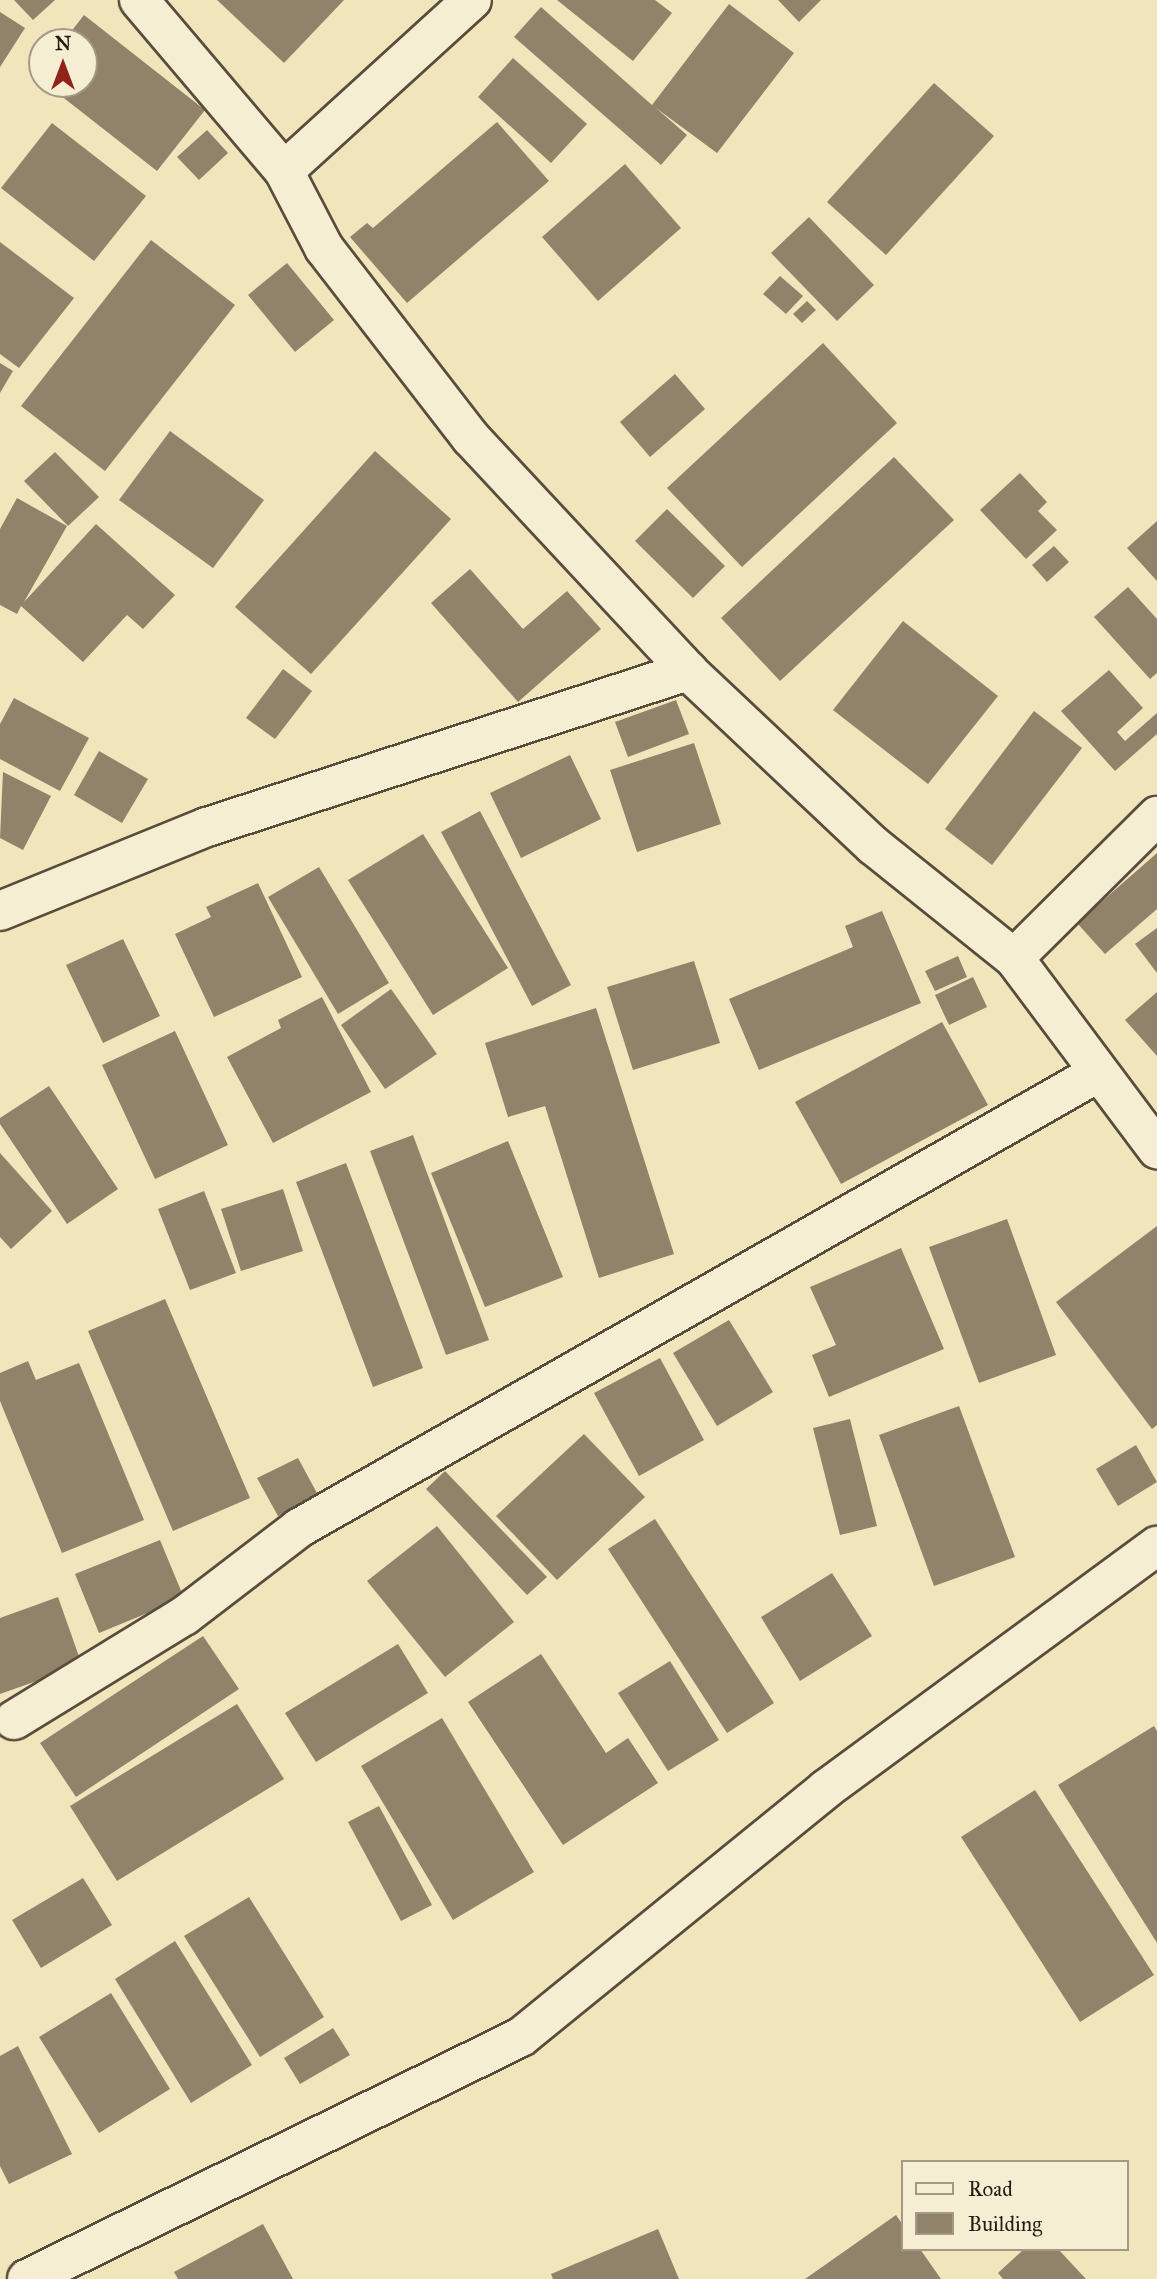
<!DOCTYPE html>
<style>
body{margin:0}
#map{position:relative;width:1157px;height:2279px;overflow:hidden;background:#f1e5bb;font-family:"IM FELL Great Primer",serif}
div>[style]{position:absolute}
.building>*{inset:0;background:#91836a}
.roads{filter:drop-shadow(2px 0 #5a4c3d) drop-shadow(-2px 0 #5a4c3d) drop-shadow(0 2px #5a4c3d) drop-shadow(0 -2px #5a4c3d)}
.minor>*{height:38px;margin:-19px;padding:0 19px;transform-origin:19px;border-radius:19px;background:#f6eed3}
span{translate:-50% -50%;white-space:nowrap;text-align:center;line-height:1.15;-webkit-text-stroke:6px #f6eed3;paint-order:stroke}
.legend{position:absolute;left:901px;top:2160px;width:228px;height:91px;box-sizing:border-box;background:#f6eed3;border:2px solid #a49986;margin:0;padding:9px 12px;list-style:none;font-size:21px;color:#281913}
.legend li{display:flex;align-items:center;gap:14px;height:35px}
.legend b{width:35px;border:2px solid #a49986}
.north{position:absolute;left:28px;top:28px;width:70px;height:70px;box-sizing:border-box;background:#f6eed3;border:2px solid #a49986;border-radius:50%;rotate:0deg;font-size:19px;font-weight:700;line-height:28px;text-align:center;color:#281913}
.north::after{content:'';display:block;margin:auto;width:24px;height:32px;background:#8f2418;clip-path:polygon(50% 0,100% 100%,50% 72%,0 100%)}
</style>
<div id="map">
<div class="building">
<div style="clip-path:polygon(14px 0,55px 0,33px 20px)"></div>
<div style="clip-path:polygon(217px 0,344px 0,284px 63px)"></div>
<div style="clip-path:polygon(557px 0,655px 0,672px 13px,633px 61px)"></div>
<div style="clip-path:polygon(778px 0,821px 0,799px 22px)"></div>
<div style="clip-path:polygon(729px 4px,794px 53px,717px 153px,656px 108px,687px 135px,661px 165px,514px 37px,541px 7px,652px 105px)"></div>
<div style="clip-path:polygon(0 12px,25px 28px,0 67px)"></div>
<div style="clip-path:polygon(84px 15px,205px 110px,157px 171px,46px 84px,84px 84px,84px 42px,63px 42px)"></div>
<div style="clip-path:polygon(513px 58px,587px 124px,551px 163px,478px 97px)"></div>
<div style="clip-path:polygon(934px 83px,994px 136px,886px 255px,827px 202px)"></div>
<div style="clip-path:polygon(497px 122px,549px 181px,407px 303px,350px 237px,367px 223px,373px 228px)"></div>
<div style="clip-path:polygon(52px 123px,146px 196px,94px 261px,1px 188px)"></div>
<div style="clip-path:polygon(207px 130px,228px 153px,199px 180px,177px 157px)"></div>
<div style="clip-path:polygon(625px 164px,681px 228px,598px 301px,542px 237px)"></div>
<div style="clip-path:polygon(809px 217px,874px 285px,837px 321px,771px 253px)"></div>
<div style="clip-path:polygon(151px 240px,235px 305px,105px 471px,21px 406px)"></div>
<div style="clip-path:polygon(0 242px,74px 298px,19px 368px,0 354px)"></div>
<div style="clip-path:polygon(287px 263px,334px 320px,295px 352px,248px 295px)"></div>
<div style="clip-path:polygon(780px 276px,803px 296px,786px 314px,763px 294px)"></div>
<div style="clip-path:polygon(807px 301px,816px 310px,802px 323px,793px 314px)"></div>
<div style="clip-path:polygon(823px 343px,897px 423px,742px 567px,667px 488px)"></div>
<div style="clip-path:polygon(0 363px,13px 371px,0 393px)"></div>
<div style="clip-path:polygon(675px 374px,705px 409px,650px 457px,620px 422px)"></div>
<div style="clip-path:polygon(170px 431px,264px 500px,213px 568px,119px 500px)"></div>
<div style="clip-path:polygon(375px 451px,451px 519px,311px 674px,235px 607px)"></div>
<div style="clip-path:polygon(55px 452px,99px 497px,68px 526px,24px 481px)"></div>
<div style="clip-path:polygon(894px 457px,954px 520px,780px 681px,721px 618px)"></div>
<div style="clip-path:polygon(1020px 473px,1047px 502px,1038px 511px,1057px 530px,1026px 559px,980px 510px)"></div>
<div style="clip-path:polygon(17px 498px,67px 526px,24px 602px,96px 524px,175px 595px,143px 629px,127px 615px,83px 662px,21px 606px,17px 614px,0 605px,0 529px)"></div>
<div style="clip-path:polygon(667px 509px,725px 566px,693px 598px,635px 541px)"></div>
<div style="clip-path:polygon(1157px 521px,1157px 581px,1127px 548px)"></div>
<div style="clip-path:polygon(1054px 546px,1069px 562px,1047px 582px,1032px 565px)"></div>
<div style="clip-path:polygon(470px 569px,523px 629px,567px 591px,601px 629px,518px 702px,431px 603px)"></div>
<div style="clip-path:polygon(1128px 587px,1157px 619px,1157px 673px,1150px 679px,1094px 617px)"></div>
<div style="clip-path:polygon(903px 621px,998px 696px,928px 784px,833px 710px)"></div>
<div style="clip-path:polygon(283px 669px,312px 691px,275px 739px,246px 718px)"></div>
<div style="clip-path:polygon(1109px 670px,1143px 708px,1117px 732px,1125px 741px,1157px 713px,1157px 734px,1115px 771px,1061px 711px)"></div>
<div style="clip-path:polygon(14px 698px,89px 738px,60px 791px,0 759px,0 724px)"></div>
<div style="clip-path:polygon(676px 700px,689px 734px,628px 757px,615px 722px)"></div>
<div style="clip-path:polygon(1034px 711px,1082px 748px,992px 865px,945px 829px)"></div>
<div style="clip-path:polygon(694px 743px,721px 824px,637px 852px,610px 770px)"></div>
<div style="clip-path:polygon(99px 751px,148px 779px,122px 823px,74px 795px)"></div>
<div style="clip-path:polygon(570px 755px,601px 819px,521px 858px,490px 793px)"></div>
<div style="clip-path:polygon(3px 772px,51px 796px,23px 850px,0 838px)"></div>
<div style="clip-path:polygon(480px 811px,571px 985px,532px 1006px,441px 832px)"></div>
<div style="clip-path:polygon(423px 834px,508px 968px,433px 1015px,348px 880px)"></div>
<div style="clip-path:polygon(1157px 853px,1157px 909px,1105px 954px,1077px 923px)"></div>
<div style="clip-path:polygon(319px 867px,389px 983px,338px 1014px,268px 897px)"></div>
<div style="clip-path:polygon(258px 883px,302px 977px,214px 1017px,175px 934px,211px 917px,206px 907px)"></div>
<div style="clip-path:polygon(882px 911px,921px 1003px,759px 1070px,729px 999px,853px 947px,845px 926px)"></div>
<div style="clip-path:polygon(1157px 928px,1157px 973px,1135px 944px)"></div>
<div style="clip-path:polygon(123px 939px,160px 1016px,103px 1043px,66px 965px)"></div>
<div style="clip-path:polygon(958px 956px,967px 977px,935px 991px,925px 971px)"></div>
<div style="clip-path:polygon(694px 961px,720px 1043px,633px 1070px,607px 987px)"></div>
<div style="clip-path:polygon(973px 977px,987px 1007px,949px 1025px,935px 995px)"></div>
<div style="clip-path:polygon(391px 989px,437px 1054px,385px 1089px,341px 1025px)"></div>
<div style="clip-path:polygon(1157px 992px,1157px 1056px,1125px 1020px)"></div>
<div style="clip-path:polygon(322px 997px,371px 1092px,273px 1143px,227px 1057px,281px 1028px,278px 1020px)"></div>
<div style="clip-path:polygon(596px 1008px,674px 1254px,599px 1278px,545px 1106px,508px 1117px,485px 1043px)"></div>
<div style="clip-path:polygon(942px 1022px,988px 1105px,841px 1184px,795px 1102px)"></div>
<div style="clip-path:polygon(175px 1031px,228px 1145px,155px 1179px,102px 1065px)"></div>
<div style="clip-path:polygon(49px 1086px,118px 1189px,67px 1224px,0 1124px,0 1118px)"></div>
<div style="clip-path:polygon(413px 1135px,489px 1340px,446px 1355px,370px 1151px)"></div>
<div style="clip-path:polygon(508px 1141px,563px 1277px,485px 1307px,431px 1173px)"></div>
<div style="clip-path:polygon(0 1153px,52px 1211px,11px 1249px,0 1237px)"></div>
<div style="clip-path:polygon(346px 1163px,423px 1368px,373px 1387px,296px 1182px)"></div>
<div style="clip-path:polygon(283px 1189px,303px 1251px,241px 1271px,221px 1209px)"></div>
<div style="clip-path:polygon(204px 1191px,236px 1273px,190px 1290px,158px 1209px)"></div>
<div style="clip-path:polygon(1007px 1219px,1056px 1355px,979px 1383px,929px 1247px)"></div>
<div style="clip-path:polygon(1157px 1226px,1157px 1425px,1152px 1429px,1056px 1302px)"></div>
<div style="clip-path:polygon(901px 1248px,944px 1349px,829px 1397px,812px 1355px,836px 1345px,810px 1287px)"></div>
<div style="clip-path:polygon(165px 1299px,250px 1498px,173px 1531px,88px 1331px)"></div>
<div style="clip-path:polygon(729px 1320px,773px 1392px,717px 1426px,673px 1353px)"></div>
<div style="clip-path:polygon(660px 1358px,704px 1440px,639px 1476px,594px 1393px)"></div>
<div style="clip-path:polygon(28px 1361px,36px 1380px,79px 1363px,144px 1520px,62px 1553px,0 1401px,0 1373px)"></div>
<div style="clip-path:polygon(959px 1406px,1015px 1557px,934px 1586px,879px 1435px)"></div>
<div style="clip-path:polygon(850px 1419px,877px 1526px,840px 1535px,813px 1428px)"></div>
<div style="clip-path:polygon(584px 1434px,645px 1497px,557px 1580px,496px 1516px)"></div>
<div style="clip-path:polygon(1136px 1445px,1157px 1482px,1118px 1506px,1096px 1469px)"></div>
<div style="clip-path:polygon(298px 1458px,318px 1495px,278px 1516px,257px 1478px)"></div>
<div style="clip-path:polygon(445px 1471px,547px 1577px,527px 1595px,426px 1489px)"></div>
<div style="clip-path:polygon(655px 1519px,774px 1703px,727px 1733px,608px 1549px)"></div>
<div style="clip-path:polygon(437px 1526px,514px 1622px,445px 1677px,367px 1581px)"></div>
<div style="clip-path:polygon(160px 1540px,184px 1598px,99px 1633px,75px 1574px)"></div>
<div style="clip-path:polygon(832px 1573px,872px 1636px,800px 1681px,761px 1617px)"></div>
<div style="clip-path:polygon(58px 1597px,82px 1665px,0 1694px,0 1618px)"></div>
<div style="clip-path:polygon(203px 1636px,239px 1689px,76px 1797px,40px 1743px)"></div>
<div style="clip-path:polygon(398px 1644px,428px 1693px,316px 1762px,285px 1713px)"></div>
<div style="clip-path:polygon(541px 1654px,606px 1753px,628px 1738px,658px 1783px,563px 1845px,468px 1702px)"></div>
<div style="clip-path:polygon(670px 1661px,719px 1740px,668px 1771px,618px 1693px)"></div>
<div style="clip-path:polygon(237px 1704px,284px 1779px,117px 1881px,70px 1806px)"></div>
<div style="clip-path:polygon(442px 1718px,534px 1872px,453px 1920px,361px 1766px)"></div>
<div style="clip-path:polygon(1154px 1726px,1157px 1731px,1157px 1943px,1058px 1785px)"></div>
<div style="clip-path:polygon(1035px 1790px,1154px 1975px,1080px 2022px,961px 1837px)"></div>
<div style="clip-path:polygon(379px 1806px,432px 1905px,401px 1921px,348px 1822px)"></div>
<div style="clip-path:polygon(83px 1878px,112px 1925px,41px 1968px,12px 1920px)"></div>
<div style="clip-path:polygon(249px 1897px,324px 2017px,260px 2057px,184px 1936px)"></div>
<div style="clip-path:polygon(175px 1941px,252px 2065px,191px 2103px,115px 1979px)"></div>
<div style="clip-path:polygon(111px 1993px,170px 2089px,99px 2133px,39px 2037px)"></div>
<div style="clip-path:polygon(333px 2028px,350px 2055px,300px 2084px,284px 2058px)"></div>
<div style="clip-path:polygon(18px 2046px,72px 2154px,9px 2184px,0 2166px,0 2056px)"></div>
<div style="clip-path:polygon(896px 2215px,903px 2225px,903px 2249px,920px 2249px,941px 2279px,805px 2279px)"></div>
<div style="clip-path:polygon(263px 2224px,293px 2279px,178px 2279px,174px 2272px)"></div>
<div style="clip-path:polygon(658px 2229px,679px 2279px,553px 2279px,551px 2274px)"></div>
<div style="clip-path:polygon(1024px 2249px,1058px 2249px,1086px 2279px,1003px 2279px,998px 2273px)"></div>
</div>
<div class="roads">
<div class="minor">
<div style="left:139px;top:0;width:224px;rotate:49.7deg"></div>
<div style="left:284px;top:171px;width:87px;rotate:62.5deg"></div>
<div style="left:324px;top:248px;width:240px;rotate:52.3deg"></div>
<div style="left:471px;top:438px;width:318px;rotate:47deg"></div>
<div style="left:688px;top:671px;width:255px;rotate:43.3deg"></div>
<div style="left:874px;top:846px;width:179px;rotate:38.7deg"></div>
<div style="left:1014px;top:958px;width:239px;rotate:53.2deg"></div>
<div style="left:284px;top:171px;width:254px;rotate:-42.3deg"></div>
<div style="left:0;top:911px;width:223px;rotate:-22.1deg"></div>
<div style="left:207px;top:827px;width:506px;rotate:-17.97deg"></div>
<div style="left:1014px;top:958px;width:202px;rotate:-44.8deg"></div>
<div style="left:14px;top:1720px;width:199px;rotate:-31.5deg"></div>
<div style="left:184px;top:1616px;width:145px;rotate:-37.4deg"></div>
<div style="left:299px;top:1528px;width:917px;rotate:-29.67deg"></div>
<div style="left:27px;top:2279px;width:550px;rotate:-26.1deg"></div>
<div style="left:521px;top:2037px;width:393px;rotate:-39.1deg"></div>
<div style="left:826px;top:1789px;width:411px;rotate:-36.3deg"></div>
</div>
</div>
<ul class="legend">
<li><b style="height:9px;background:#f6eed3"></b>Road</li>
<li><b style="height:19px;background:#91836a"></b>Building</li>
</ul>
<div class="north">N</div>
</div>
